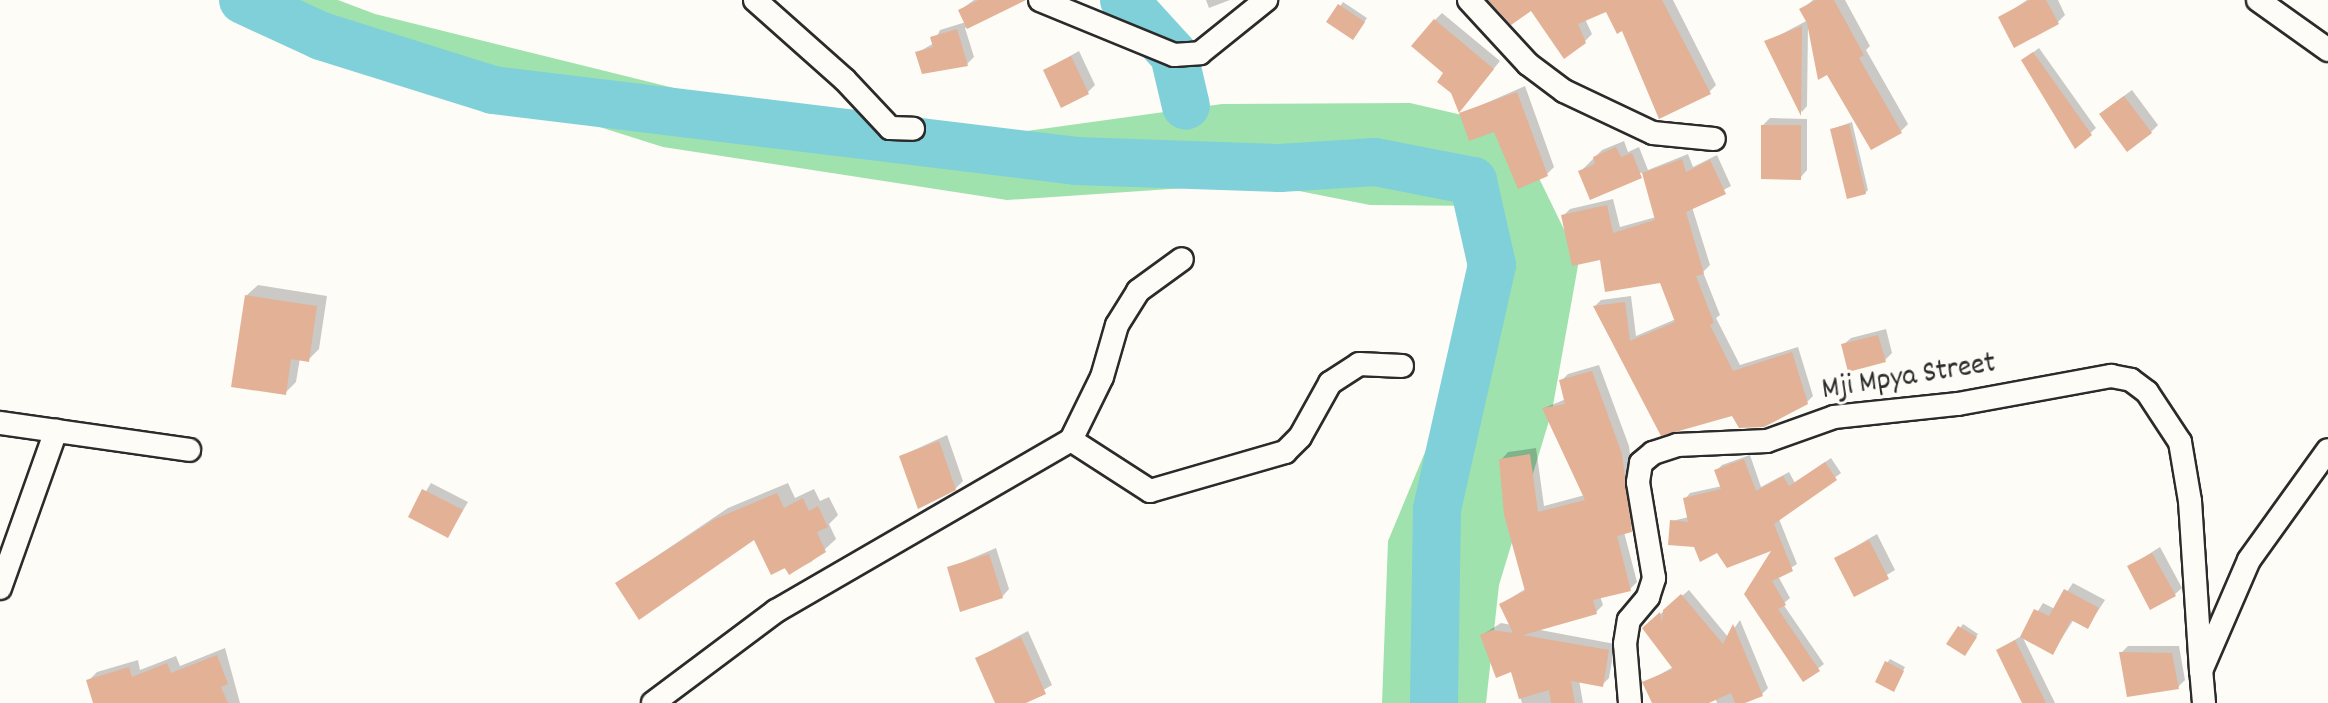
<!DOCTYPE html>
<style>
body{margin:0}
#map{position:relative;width:2328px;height:703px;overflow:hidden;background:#fdfcf7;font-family:Dekko,sans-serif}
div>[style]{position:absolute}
.green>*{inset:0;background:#9fe2ad}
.shadow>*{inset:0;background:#0003}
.river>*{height:48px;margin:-24px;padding:0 24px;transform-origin:24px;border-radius:24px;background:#7fd0d9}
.building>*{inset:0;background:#e3b196}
.roads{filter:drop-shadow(2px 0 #2b2b2b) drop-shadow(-2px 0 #2b2b2b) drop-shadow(0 2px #2b2b2b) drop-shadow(0 -2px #2b2b2b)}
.minor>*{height:22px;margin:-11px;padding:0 11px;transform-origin:11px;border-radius:11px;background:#fdfcf7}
span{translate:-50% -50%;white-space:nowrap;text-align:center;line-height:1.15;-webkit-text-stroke:6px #fdfcf7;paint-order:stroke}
.street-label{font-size:30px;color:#2b2b2b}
</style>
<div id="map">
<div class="green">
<div style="clip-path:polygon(241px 0,338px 0,375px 14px,912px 147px,1222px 104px,1410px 103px,1514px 127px,1579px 260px,1552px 411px,1499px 585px,1486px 703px,1382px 703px,1388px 541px,1463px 361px,1485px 292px,1488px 206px,1370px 205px,1259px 183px,1007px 200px,663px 147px,394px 62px)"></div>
</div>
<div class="shadow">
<div style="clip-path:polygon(974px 0,1003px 0,998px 12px,965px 28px,974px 57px,967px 64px,917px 53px,934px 43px,940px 30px,966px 22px,960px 10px)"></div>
<div style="clip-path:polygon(1206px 0,1230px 0,1209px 8px)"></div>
<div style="clip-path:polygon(1487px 0,1673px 0,1716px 85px,1709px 92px,1624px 28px,1607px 9px,1585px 19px,1592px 34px,1585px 41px,1532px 9px,1512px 23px)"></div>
<div style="clip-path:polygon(1813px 0,1845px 0,1870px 46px,1866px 50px,1908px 124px,1901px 131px,1808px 27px,1807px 106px,1802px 112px,1767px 42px,1808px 20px,1802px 9px)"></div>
<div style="clip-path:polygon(2027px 0,2058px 0,2065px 15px,2058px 22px,2000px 18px)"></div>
<div style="clip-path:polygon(1343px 2px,1367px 18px,1356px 35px,1329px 22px)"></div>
<div style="clip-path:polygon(1442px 13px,1500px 61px,1466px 103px,1446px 73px,1435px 20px)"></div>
<div style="clip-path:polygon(2039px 48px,2096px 128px,2075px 147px,2023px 60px)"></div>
<div style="clip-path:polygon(1079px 51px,1095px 85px,1088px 92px,1045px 70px)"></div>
<div style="clip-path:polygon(1525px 86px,1554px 167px,1547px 174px,1495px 129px,1461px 114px)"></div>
<div style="clip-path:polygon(2132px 90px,2158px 125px,2151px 132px,2109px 107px)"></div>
<div style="clip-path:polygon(1770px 118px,1807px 119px,1807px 170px,1800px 178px,1763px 125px)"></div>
<div style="clip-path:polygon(1852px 122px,1868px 190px,1865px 193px,1832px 129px)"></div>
<div style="clip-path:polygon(1624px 141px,1628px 152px,1639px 147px,1648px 170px,1688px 154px,1693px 167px,1717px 155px,1731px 186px,1692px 207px,1710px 265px,1703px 272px,1720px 315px,1716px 318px,1740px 365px,1798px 347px,1813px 396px,1807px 402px,1733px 413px,1662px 433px,1595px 306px,1601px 300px,1631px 296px,1636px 336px,1676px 319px,1661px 281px,1601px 258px,1563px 216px,1570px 209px,1613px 199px,1620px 227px,1656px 217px,1645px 173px,1580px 172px,1602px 150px)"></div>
<div style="clip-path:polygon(258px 285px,327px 296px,319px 349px,308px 360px,300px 358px,296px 382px,285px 393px,247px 295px)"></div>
<div style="clip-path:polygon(1886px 329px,1892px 353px,1885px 360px,1843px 345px,1851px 338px)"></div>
<div style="clip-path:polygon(1599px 365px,1629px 446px,1638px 523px,1624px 532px,1637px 582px,1630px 589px,1600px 596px,1603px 605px,1596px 612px,1535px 629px,1615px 644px,1609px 678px,1602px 685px,1579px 680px,1583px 703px,1522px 703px,1512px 669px,1482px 635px,1501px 623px,1512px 625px,1501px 604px,1527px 588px,1501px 460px,1508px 452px,1536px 448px,1544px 506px,1585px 495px,1544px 408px,1566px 399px,1561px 381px,1568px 374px)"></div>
<div style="clip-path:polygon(947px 435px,963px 481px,955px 489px,901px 456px)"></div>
<div style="clip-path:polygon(1750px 455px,1761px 487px,1789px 472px,1795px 483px,1831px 458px,1841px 473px,1779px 519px,1797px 564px,1778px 576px,1790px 598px,1783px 604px,1824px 664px,1804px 679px,1747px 594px,1776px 547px,1717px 550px,1695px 545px,1672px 521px,1689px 517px,1685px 499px,1690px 493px,1722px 486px,1717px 470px,1722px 465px)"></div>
<div style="clip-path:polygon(431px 483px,468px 502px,448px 536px,411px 516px)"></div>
<div style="clip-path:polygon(788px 483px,795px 498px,814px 489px,820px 501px,829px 497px,838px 515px,829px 524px,836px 539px,811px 562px,789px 573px,755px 537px,617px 583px,728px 508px)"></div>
<div style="clip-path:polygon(1877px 534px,1895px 570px,1855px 594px,1836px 558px)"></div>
<div style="clip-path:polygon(2160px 547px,2182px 588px,2174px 595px,2130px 566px)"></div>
<div style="clip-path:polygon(996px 548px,1009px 589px,1002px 597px,949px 568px)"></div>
<div style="clip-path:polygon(2073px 583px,2105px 600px,2088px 626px,2074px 619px,2053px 652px,2022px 636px,2055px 703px,2024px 703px,1998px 650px,2023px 635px,2043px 603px,2055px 609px)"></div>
<div style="clip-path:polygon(1689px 590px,1728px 637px,1740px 620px,1768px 688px,1762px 694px,1740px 703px,1717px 703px,1715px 698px,1654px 703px,1645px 683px,1673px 667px,1651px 622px)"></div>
<div style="clip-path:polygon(1963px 624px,1978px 634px,1967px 650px,1949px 644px)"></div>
<div style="clip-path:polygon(1028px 631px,1052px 685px,1021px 703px,998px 703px,977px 658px)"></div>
<div style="clip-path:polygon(2128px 646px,2179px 646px,2185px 680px,2178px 687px,2121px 653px)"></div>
<div style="clip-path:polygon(225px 648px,240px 703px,95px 703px,88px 681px,97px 672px,138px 660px,140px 670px,176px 656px,180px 666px)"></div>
<div style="clip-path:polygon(1890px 659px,1905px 667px,1896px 686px,1887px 663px)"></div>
</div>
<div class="river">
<div style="left:243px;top:0;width:86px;rotate:24.8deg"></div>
<div style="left:321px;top:36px;width:180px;rotate:17.4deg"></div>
<div style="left:493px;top:90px;width:587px;rotate:6.94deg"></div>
<div style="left:1076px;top:161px;width:204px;rotate:2deg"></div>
<div style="left:1280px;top:168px;width:95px;rotate:-3.6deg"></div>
<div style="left:1375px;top:162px;width:100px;rotate:11deg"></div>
<div style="left:1473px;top:181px;width:86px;rotate:77.3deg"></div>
<div style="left:1492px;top:265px;width:250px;rotate:102.7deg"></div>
<div style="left:1437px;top:509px;width:194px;rotate:90.9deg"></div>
<div style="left:1124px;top:0;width:74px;rotate:47.7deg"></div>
<div style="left:1174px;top:55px;width:52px;rotate:76.8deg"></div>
</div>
<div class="building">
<div style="clip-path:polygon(979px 0,1026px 0,967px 29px,958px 10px)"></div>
<div style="clip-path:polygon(1488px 0,1662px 0,1711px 94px,1659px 119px,1622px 31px,1617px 34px,1606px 12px,1578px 24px,1586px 43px,1564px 59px,1531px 11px,1511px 25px)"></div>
<div style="clip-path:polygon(1816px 0,1834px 0,1864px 55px,1859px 58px,1902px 133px,1871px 150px,1827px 75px,1818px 80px,1807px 23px,1799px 9px)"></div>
<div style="clip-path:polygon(2030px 0,2046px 0,2059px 24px,2014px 48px,1998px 17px)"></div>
<div style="clip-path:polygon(1338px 4px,1365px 22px,1353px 40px,1326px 22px)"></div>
<div style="clip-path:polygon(1434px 19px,1494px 69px,1459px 113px,1451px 93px,1437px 82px,1443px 73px,1411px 46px)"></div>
<div style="clip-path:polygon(1802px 26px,1801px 116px,1764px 41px)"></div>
<div style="clip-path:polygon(957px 29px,968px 66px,922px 74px,915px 52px,933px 47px,930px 37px)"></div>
<div style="clip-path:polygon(2033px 52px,2092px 135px,2075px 149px,2021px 60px)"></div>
<div style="clip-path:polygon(1071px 56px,1089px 94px,1061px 108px,1043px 70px)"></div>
<div style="clip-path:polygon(1517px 92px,1548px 176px,1518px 189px,1494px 132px,1469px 141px,1459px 113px)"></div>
<div style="clip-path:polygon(2124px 96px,2152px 133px,2127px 152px,2099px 114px)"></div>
<div style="clip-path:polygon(1849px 124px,1866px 194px,1847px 199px,1830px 129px)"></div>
<div style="clip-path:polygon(1761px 125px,1801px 125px,1801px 180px,1761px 179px)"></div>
<div style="clip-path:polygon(1616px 147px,1621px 157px,1632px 153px,1642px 178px,1590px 200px,1578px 171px,1595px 164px,1593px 157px)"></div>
<div style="clip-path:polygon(1682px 159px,1686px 172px,1710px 160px,1726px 194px,1686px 212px,1704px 274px,1696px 276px,1714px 323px,1710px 325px,1733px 371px,1792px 352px,1808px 404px,1764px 427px,1739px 428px,1732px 416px,1661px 436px,1593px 306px,1625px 302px,1630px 341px,1675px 322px,1660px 283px,1605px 292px,1600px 260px,1572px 266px,1561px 215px,1607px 205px,1613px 233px,1655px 220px,1642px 173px)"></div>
<div style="clip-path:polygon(245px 295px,317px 306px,309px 362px,291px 359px,286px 395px,231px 387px)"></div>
<div style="clip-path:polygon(1878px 335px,1886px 362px,1848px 372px,1841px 344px)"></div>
<div style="clip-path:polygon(1592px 371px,1622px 454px,1632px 532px,1617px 536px,1631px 591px,1593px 600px,1597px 614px,1523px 635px,1609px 650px,1603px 687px,1571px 681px,1575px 703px,1551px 703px,1549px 690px,1519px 699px,1511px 672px,1496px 678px,1480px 635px,1492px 630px,1513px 633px,1499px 604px,1525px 591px,1504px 515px,1499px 459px,1530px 454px,1538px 512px,1585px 500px,1542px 408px,1565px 404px,1559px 380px)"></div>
<div style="clip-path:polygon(939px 441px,956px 490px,918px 509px,899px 456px)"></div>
<div style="clip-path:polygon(1744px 459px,1756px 491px,1783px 476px,1789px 486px,1825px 462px,1837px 480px,1774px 524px,1793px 571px,1772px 581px,1786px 605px,1778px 609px,1820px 671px,1803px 682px,1744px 594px,1771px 551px,1727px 568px,1717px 553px,1700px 562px,1694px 547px,1668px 545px,1670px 520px,1688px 522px,1683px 498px,1721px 489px,1714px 470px)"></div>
<div style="clip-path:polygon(422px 489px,463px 510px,448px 538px,408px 517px)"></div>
<div style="clip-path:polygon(777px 493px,784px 508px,803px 498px,809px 511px,818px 506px,828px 527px,817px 532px,826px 552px,789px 575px,785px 568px,771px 575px,754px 540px,639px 620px,615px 583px,715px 519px)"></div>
<div style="clip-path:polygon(1869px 540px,1889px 579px,1854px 597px,1834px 558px)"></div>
<div style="clip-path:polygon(2152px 553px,2176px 596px,2150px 610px,2127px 566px)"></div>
<div style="clip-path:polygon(989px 554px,1003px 598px,960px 612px,947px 567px)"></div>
<div style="clip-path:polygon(2064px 589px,2099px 608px,2088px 629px,2071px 620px,2053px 655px,2020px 637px,2034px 609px,2049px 616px)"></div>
<div style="clip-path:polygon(1681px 594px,1723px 644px,1733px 624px,1763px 696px,1745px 703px,1735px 703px,1731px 693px,1709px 703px,1652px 703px,1642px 682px,1673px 669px,1642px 628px,1660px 612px,1662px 622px,1663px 610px)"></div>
<div style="clip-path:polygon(1958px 626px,1977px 637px,1965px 656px,1946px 644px)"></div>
<div style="clip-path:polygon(1021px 637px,1046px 694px,1026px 703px,995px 703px,975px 658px)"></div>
<div style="clip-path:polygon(2015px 640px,2046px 703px,2022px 703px,1996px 650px)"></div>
<div style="clip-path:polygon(2119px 652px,2172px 653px,2179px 689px,2127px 697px)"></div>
<div style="clip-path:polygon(217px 655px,228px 684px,221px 687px,228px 703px,93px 703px,86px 680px,129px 667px,132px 677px,167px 663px,171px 673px)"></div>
<div style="clip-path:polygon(1885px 661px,1904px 671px,1894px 692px,1875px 682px)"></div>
</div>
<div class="roads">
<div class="minor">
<div style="left:755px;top:0;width:120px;rotate:41.6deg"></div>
<div style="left:845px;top:80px;width:66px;rotate:46.8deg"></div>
<div style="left:890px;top:128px;width:23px;rotate:2deg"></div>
<div style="left:1040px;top:0;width:145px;rotate:22.3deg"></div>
<div style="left:1174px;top:55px;width:26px;rotate:-4deg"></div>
<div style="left:1200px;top:53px;width:85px;rotate:-38.8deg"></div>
<div style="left:1469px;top:0;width:87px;rotate:47.3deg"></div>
<div style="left:1528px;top:64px;width:45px;rotate:36.9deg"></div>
<div style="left:1564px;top:91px;width:98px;rotate:25.3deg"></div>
<div style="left:1653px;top:133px;width:61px;rotate:5.6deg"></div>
<div style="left:2258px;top:0;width:86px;rotate:35.5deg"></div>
<div style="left:0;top:423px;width:191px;rotate:8.1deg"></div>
<div style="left:1071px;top:440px;width:94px;rotate:32.8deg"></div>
<div style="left:1150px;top:491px;width:141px;rotate:-16.1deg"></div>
<div style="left:1285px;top:452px;width:21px;rotate:-45deg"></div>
<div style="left:1300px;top:437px;width:62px;rotate:-60.9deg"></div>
<div style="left:1330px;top:383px;width:35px;rotate:-33deg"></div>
<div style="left:1359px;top:364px;width:43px;rotate:2.7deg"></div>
<div style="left:0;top:588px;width:167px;rotate:-70.4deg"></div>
<div style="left:653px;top:703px;width:154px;rotate:-36.8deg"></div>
<div style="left:776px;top:611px;width:341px;rotate:-30.1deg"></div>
<div style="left:1071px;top:440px;width:70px;rotate:-63.8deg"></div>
<div style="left:1102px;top:377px;width:54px;rotate:-73.9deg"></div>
<div style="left:1117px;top:325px;width:40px;rotate:-58deg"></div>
<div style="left:1138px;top:291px;width:54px;rotate:-36deg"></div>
<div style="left:1630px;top:703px;width:59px;rotate:-94.8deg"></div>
<div style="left:1625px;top:644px;width:24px;rotate:-81deg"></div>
<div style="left:1629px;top:620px;width:30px;rotate:-50deg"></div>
<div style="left:1648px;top:597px;width:20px;rotate:-72deg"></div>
<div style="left:1654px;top:578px;width:97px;rotate:-99.5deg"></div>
<div style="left:1638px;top:482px;width:19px;rotate:-81deg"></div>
<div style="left:1641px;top:463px;width:16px;rotate:-40deg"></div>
<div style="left:1653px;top:453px;width:25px;rotate:-18deg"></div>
<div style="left:1677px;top:445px;width:90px;rotate:-2.5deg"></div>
<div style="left:1767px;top:441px;width:71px;rotate:-19.7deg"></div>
<div style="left:1834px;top:417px;width:125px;rotate:-6deg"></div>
<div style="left:1958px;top:404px;width:156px;rotate:-10.4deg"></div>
<div style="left:2111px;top:376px;width:20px;rotate:11deg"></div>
<div style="left:2131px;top:380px;width:20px;rotate:37deg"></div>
<div style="left:2147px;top:392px;width:60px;rotate:56.6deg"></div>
<div style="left:2180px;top:442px;width:60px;rotate:80.4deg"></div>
<div style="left:2190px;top:501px;width:170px;rotate:86.3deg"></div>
<div style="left:2204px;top:703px;width:32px;rotate:-95deg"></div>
<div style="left:2201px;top:671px;width:121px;rotate:-66.6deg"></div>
<div style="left:2249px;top:560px;width:135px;rotate:-54.3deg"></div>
</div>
</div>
<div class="street-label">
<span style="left:1909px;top:379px;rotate:-9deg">Mji Mpya Street</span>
</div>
</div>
